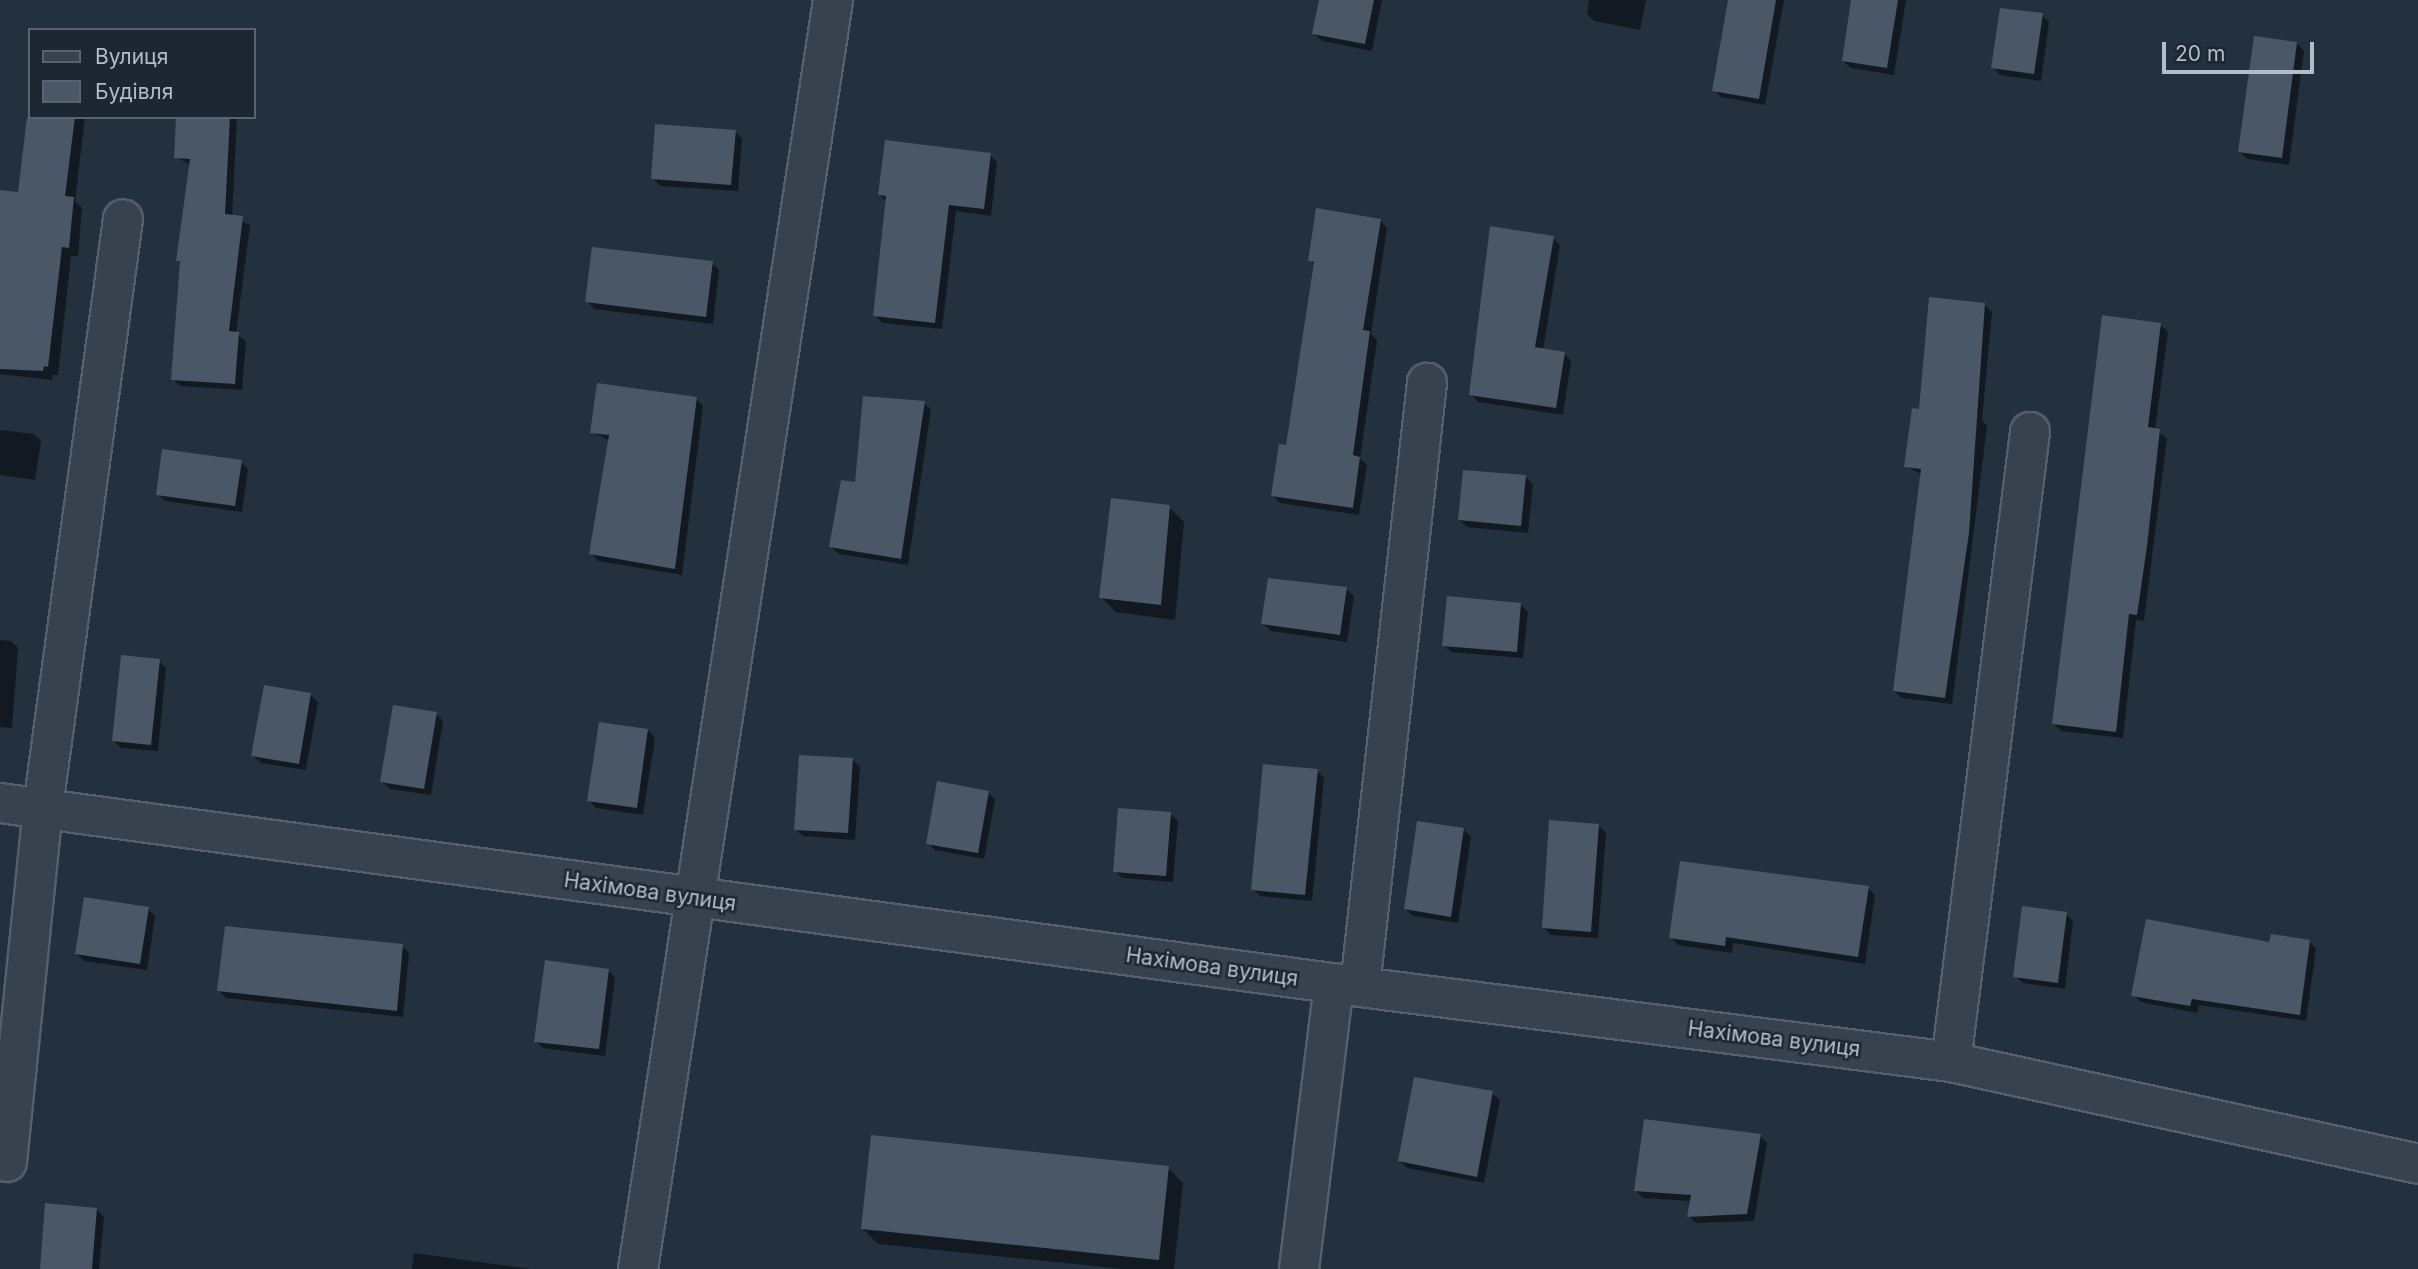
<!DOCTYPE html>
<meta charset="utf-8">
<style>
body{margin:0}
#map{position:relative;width:2418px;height:1269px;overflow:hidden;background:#23303e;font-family:Inter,sans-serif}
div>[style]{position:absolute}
.shadow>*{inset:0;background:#0007}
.building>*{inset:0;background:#495767}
.roads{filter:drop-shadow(2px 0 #55606c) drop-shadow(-2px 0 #55606c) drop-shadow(0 2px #55606c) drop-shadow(0 -2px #55606c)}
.minor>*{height:38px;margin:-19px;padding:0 19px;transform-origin:19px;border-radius:19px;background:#37424e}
span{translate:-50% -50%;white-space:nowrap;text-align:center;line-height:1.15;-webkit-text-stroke:5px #1c2732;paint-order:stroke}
.street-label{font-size:21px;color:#b3bdc9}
.legend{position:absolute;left:28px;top:28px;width:228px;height:91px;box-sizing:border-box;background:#1c2732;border:2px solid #58636e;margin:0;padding:9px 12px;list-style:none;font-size:21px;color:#b3bdc9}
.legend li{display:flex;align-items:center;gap:14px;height:35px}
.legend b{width:35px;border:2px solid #58636e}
.scale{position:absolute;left:2162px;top:42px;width:152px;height:32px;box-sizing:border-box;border:4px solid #b3bdc9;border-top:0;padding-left:9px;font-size:21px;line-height:24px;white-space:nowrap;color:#b3bdc9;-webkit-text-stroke:5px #1c2732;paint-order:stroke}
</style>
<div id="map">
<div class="shadow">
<div style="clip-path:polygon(1321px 0,1382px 0,1372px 51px,1322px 41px,1314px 34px)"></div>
<div style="clip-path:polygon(1589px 0,1646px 0,1640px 30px,1594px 21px,1587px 14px)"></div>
<div style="clip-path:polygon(1730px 0,1784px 0,1765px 105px,1721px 97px,1714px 90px)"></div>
<div style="clip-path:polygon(1853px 0,1906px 0,1894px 75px,1851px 68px,1843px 61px)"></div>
<div style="clip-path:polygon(2042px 15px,2049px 22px,2041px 81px,2000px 75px,1993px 67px)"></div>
<div style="clip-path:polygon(2297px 43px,2304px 51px,2289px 165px,2247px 159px,2240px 152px)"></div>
<div style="clip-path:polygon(30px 108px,30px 117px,85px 117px,75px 201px,82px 208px,78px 256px,71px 256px,58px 375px,53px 375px,52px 380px,0 374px,0 220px,19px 194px)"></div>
<div style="clip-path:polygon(178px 117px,237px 117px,232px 217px,250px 225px,236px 334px,246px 341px,242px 390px,180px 386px,173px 379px,181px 264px,178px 260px,191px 165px,176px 157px)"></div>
<div style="clip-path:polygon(735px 131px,742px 139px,738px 191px,660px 186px,653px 178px)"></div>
<div style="clip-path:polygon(990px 155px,997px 162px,991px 216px,956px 211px,942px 329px,882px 323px,875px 315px,887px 202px,880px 195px)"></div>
<div style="clip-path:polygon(1380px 220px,1387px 228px,1371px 334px,1377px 340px,1360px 459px,1367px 465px,1359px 515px,1280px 503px,1273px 496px,1288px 447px,1315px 265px,1310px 260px)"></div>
<div style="clip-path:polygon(1491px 228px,1553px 238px,1560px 245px,1543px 350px,1564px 353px,1571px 361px,1563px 415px,1478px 402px,1471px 394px)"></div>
<div style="clip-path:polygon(712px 263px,719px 270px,713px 324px,594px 309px,587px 301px)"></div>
<div style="clip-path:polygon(1985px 305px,1992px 312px,1982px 420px,1987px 426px,1952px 704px,1902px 698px,1894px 691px,1922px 475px,1906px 466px,1921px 411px)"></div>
<div style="clip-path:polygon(2161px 325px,2168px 332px,2155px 430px,2167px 438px,2144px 621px,2136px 620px,2123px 738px,2061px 731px,2054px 724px)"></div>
<div style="clip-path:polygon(696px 398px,703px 406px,682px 575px,598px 561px,591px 553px,610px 441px,592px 432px)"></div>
<div style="clip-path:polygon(924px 403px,931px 410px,908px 565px,839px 554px,831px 547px)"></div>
<div style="clip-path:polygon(0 430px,34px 434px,41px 441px,35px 480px,0 475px)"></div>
<div style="clip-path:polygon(241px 462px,248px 469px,242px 512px,165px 501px,158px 494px)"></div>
<div style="clip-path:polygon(1525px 477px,1533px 484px,1528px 533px,1467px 527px,1459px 520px)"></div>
<div style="clip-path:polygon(1169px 507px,1184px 522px,1175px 620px,1116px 612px,1101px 597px)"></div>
<div style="clip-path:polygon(1346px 589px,1354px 596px,1347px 642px,1271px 631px,1263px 624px)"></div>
<div style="clip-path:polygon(1521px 605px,1528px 612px,1523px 658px,1451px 652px,1444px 645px)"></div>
<div style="clip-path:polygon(0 640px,11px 641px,18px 648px,12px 728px,0 727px)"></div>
<div style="clip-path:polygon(159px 661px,166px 668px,158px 751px,121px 748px,114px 741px)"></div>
<div style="clip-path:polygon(310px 695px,318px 702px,306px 770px,261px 763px,253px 756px)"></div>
<div style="clip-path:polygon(436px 714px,443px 721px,431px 795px,390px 789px,382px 782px)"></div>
<div style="clip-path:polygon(648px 730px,655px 738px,643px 815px,596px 808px,589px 800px)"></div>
<div style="clip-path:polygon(853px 760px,860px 767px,855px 840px,803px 836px,796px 829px)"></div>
<div style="clip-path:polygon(1317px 771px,1324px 778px,1312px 901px,1260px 896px,1253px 889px)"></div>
<div style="clip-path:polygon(988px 792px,995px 800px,984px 859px,935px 850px,928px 843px)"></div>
<div style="clip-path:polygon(1170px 814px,1178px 821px,1173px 882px,1122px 878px,1115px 871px)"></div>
<div style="clip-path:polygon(1599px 826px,1606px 833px,1598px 938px,1551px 935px,1543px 927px)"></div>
<div style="clip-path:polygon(1464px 830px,1471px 837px,1458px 923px,1413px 916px,1406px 909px)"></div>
<div style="clip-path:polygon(1868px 888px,1875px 895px,1865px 964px,1733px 943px,1732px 953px,1678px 945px,1671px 937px)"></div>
<div style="clip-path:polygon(148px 909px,155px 916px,147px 970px,84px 961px,77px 954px)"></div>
<div style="clip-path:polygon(2066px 914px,2073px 921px,2065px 989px,2023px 983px,2015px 976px)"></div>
<div style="clip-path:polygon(2309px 941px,2316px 949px,2306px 1021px,2199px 1005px,2197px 1013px,2141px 1002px,2133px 995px,2271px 944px)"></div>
<div style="clip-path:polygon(402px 946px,409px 953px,403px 1017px,226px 998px,219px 991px)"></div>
<div style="clip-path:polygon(608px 970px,615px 978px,605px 1056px,543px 1048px,536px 1041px)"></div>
<div style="clip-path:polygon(1492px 1093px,1500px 1100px,1484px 1183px,1407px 1168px,1400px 1161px)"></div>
<div style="clip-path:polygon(1760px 1136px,1767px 1143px,1754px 1221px,1696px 1223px,1689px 1216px,1691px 1201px,1643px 1198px,1636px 1191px)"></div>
<div style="clip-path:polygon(1168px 1168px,1183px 1183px,1174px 1269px,1124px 1269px,878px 1244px,863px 1229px)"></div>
<div style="clip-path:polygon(96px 1209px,104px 1217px,99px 1269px,44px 1269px)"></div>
<div style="clip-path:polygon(414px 1253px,531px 1269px,412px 1269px)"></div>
</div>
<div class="building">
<div style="clip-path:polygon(1319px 0,1374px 0,1365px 44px,1312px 34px)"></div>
<div style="clip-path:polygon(1728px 0,1776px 0,1759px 99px,1712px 91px)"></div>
<div style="clip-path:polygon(1851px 0,1898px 0,1887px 68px,1842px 61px)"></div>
<div style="clip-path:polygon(2000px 8px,2043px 13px,2034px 74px,1991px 68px)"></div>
<div style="clip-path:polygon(2254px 36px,2297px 42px,2282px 158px,2238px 152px)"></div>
<div style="clip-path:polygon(27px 117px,75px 117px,65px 196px,74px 197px,69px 248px,62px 247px,48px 367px,44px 366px,43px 371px,0 369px,0 190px,18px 192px)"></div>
<div style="clip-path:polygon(176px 117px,230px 117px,225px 214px,243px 216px,229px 331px,239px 332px,235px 384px,171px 380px,180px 261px,176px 261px,190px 159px,174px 158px)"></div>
<div style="clip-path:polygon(655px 124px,736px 130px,731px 185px,651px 179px)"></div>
<div style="clip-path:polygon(885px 140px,991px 153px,984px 209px,949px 205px,935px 323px,873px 316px,886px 196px,878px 195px)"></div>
<div style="clip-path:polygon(1316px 208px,1381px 219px,1363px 330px,1370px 331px,1353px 455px,1360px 457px,1353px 508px,1271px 496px,1279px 444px,1286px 445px,1314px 262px,1308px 261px)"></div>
<div style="clip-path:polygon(1490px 226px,1554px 236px,1535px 347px,1565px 352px,1556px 408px,1469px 395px)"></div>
<div style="clip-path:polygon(592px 247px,713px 261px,706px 317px,585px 302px)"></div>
<div style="clip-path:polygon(1929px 297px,1985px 303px,1969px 533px,1945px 698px,1893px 691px,1921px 469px,1904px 467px,1912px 408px,1919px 409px)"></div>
<div style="clip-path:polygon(2102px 315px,2161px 323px,2148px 427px,2160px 429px,2147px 546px,2137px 615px,2129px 614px,2116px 732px,2052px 724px)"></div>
<div style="clip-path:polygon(597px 383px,697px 397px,675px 569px,589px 554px,609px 435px,590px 433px)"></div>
<div style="clip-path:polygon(863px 396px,925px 401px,901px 559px,829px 547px,841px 480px,855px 482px)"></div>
<div style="clip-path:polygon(162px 449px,242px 460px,235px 506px,156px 495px)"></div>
<div style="clip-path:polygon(1463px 470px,1526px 475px,1521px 526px,1458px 520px)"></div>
<div style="clip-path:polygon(1111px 498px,1170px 505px,1161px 605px,1099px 598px)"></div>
<div style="clip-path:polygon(1268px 578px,1347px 587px,1340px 635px,1261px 624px)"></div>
<div style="clip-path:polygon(1447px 596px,1521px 603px,1517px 652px,1442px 646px)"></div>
<div style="clip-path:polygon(121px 655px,160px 659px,151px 745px,112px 741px)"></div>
<div style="clip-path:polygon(264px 685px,311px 693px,299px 764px,251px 756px)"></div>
<div style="clip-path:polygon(393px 705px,437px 712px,424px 789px,380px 782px)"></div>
<div style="clip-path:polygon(599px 722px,648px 729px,637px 808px,587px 801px)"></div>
<div style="clip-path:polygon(799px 755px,853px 758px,848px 833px,794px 830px)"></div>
<div style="clip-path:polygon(1263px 764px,1318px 769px,1305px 895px,1251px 890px)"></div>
<div style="clip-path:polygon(937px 781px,989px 791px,978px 853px,926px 844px)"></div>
<div style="clip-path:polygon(1118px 808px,1171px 812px,1166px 876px,1113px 872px)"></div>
<div style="clip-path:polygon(1549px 820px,1599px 824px,1591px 932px,1542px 928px)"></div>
<div style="clip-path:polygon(1417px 821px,1464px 828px,1451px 917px,1404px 909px)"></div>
<div style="clip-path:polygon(1680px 861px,1869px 886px,1858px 957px,1726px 937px,1725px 946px,1669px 938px)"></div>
<div style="clip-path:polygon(84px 897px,149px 907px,140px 964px,75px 954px)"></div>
<div style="clip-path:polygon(2022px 906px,2067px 912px,2058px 983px,2013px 977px)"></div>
<div style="clip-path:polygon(2146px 919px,2269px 942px,2271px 934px,2310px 940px,2300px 1015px,2192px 999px,2190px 1006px,2131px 996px)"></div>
<div style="clip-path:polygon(225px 926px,403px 944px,397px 1011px,217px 991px)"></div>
<div style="clip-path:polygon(545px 960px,609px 969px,599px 1049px,534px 1042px)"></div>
<div style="clip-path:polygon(1414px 1077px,1493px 1091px,1477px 1177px,1398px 1161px)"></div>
<div style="clip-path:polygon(1644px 1119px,1761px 1134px,1747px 1214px,1687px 1217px,1691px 1195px,1634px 1191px)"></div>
<div style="clip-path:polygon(871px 1135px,1169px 1166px,1159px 1260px,861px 1229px)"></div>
<div style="clip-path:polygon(45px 1203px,97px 1208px,92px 1269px,40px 1269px)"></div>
</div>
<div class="roads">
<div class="minor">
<div style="left:0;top:803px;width:1372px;rotate:7.7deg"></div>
<div style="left:1360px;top:987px;width:596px;rotate:7.23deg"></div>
<div style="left:1951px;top:1062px;width:478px;rotate:12.3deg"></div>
<div style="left:1360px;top:987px;width:608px;rotate:-83.67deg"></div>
<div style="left:1951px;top:1062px;width:635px;rotate:-82.85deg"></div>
<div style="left:7px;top:1162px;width:357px;rotate:-84.2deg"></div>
<div style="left:43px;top:807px;width:593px;rotate:-82.25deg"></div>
<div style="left:638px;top:1269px;width:1284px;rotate:-81.26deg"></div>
<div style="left:1299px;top:1269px;width:288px;rotate:-83deg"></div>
</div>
</div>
<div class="street-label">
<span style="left:650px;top:892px;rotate:8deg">Нахімова вулиця</span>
<span style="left:1212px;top:967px;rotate:8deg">Нахімова вулиця</span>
<span style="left:1774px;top:1039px;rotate:7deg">Нахімова вулиця</span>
</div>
<ul class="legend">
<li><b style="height:9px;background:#37424e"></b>Вулиця</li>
<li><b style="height:19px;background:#495767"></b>Будівля</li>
</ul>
<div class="scale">20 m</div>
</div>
